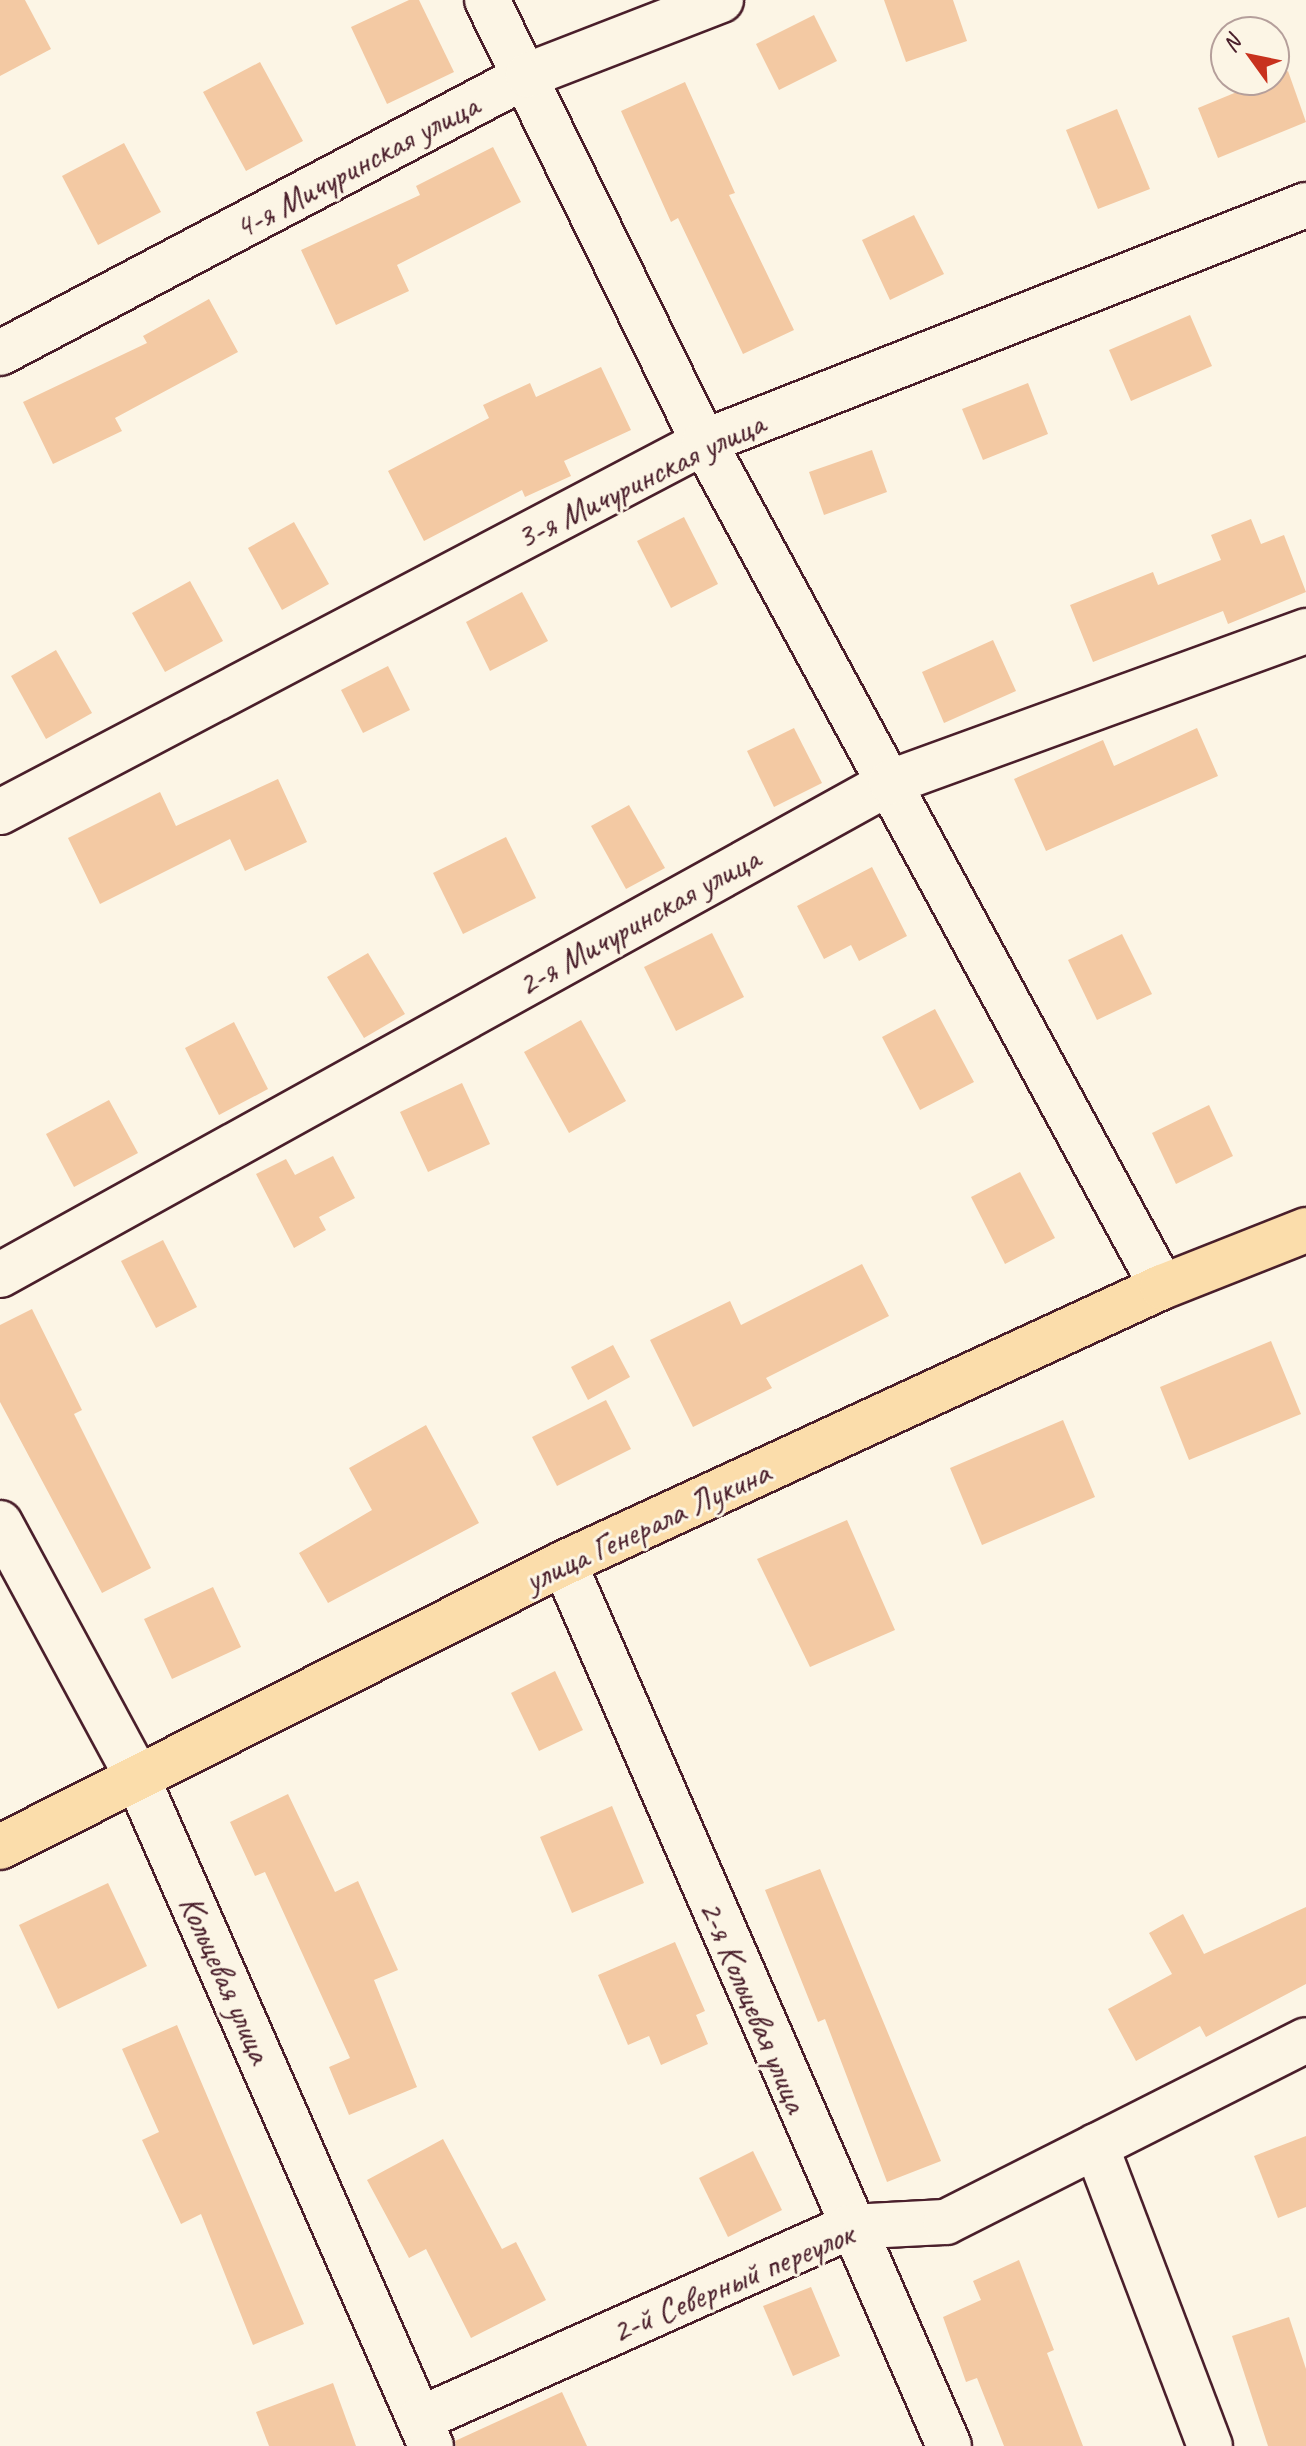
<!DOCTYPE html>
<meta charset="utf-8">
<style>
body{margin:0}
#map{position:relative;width:1306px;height:2446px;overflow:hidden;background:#fcf5e5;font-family:Caveat,sans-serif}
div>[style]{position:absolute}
.building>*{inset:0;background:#f3c9a3}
.roads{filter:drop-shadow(2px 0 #4a1f2b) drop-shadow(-2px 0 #4a1f2b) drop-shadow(0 2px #4a1f2b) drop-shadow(0 -2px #4a1f2b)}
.minor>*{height:44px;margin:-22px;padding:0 22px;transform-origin:22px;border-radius:22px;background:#fcf5e5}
.major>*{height:44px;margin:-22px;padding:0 22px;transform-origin:22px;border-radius:22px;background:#fbddab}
span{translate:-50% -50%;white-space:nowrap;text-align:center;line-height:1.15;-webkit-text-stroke:6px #fcf5e5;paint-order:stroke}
.street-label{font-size:34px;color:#4a1f2b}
.north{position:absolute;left:1210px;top:16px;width:80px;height:80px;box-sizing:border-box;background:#fcf5e5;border:2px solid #b59f9b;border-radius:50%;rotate:303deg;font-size:22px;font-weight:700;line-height:32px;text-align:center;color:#4a1f2b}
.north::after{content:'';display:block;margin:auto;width:28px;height:36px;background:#c8321e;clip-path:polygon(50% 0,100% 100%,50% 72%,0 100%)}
</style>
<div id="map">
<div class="building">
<div style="clip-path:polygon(0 0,25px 0,51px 49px,0 76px)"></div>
<div style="clip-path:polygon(409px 0,419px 0,454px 72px,387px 104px,351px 27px)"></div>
<div style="clip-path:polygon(884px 0,953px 0,967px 41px,906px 62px)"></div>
<div style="clip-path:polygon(814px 15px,837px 61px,779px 90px,756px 44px)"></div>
<div style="clip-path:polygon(260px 62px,303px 141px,246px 171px,203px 92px)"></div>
<div style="clip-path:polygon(1288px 71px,1306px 122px,1218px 158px,1198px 108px)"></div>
<div style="clip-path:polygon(685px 82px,735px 193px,729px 195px,794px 330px,743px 354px,678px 218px,671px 222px,621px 111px)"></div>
<div style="clip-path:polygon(1117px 109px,1150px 189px,1098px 209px,1066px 130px)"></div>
<div style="clip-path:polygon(124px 143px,161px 212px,98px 245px,62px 176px)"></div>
<div style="clip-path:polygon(493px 147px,521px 202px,397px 265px,409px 291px,336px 325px,301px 250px,420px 195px,416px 186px)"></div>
<div style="clip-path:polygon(914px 215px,944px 274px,890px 300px,862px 240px)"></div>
<div style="clip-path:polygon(209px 299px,238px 352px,115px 418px,122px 431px,53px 464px,23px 402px,147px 343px,143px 336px)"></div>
<div style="clip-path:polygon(1190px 315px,1212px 366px,1131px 401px,1109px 350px)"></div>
<div style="clip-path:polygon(601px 367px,631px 430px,564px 461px,571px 476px,525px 497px,522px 490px,424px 541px,388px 471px,489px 418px,483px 405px,530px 383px,536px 397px)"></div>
<div style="clip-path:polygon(1028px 383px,1048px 434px,983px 460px,962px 409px)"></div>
<div style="clip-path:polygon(872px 450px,887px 492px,824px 515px,809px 472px)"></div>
<div style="clip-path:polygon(684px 517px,718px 584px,671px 608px,637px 541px)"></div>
<div style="clip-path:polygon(1251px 519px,1261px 544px,1284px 535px,1306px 592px,1228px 624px,1223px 611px,1093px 662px,1070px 605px,1153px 572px,1158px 585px,1221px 560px,1211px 535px)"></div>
<div style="clip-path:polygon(294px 522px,329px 584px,282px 610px,248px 548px)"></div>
<div style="clip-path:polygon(190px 581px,223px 641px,165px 672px,132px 613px)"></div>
<div style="clip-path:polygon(522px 592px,548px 641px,490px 671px,466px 622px)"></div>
<div style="clip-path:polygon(993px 640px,1016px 691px,944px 723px,922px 672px)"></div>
<div style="clip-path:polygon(56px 650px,92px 713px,46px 739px,11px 676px)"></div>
<div style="clip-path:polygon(388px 666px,410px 710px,363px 733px,341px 690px)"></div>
<div style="clip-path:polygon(794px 728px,822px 783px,774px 807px,747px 751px)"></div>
<div style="clip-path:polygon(1197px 728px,1218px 776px,1046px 851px,1014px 779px,1103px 740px,1114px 766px)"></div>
<div style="clip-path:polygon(278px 779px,307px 842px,245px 871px,230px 839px,100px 904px,68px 838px,160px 792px,176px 826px)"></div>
<div style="clip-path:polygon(629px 805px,665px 868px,626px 889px,591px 826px)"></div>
<div style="clip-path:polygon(506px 837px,536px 898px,463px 934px,433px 873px)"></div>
<div style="clip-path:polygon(872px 867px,907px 936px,859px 961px,851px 945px,824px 959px,797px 906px)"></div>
<div style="clip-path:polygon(712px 933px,744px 997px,676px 1031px,644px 967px)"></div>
<div style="clip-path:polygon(1122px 934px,1152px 994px,1097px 1020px,1068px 960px)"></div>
<div style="clip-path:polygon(368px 953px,405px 1014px,364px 1038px,327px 977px)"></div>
<div style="clip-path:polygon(935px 1009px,974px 1082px,920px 1110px,882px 1037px)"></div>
<div style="clip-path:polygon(581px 1020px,626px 1101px,569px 1133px,524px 1052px)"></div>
<div style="clip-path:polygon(234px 1022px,268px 1089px,219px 1115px,185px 1048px)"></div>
<div style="clip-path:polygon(462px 1083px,490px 1144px,428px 1172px,400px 1112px)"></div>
<div style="clip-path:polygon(109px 1100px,138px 1153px,74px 1187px,46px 1134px)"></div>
<div style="clip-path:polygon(1209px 1105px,1233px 1156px,1176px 1184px,1152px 1133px)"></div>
<div style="clip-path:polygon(333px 1156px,355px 1198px,319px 1217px,326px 1230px,294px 1248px,256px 1174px,286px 1159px,295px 1175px)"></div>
<div style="clip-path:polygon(1020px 1172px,1055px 1238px,1005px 1264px,971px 1197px)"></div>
<div style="clip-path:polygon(163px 1240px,197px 1307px,156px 1328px,121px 1261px)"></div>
<div style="clip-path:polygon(862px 1264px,889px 1316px,766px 1378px,772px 1388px,693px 1427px,650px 1340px,730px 1301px,741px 1325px)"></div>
<div style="clip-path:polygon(32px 1309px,82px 1410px,74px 1414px,151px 1568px,102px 1593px,0 1402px,0 1325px)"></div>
<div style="clip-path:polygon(1271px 1341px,1301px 1414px,1189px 1460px,1160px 1387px)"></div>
<div style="clip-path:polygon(613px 1345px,630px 1377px,588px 1400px,571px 1367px)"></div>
<div style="clip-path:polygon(606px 1400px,631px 1449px,557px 1486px,532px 1437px)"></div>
<div style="clip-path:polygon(1063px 1420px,1095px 1497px,982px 1545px,950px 1468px)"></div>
<div style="clip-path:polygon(426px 1425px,479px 1523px,328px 1603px,299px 1553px,372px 1510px,349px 1468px)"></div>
<div style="clip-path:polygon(847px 1520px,895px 1630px,810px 1667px,757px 1559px)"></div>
<div style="clip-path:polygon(213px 1587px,241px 1647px,172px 1679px,144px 1619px)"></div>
<div style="clip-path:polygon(555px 1671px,583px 1730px,539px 1751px,511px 1693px)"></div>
<div style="clip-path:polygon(288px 1794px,335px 1892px,358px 1881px,398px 1970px,374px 1980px,417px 2087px,349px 2115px,329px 2067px,350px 2058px,265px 1872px,255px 1876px,230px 1822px)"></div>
<div style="clip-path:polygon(612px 1806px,644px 1883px,572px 1913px,540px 1837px)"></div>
<div style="clip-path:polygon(820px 1869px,941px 2161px,887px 2182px,825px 2019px,818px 2022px,765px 1890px)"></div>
<div style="clip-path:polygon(108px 1883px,147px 1966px,58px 2009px,19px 1925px)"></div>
<div style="clip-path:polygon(1306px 1907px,1306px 1984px,1206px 2037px,1200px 2026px,1136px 2061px,1108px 2009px,1172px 1974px,1149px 1933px,1183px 1914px,1204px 1954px)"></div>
<div style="clip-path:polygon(675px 1942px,705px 2011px,696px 2015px,708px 2044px,661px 2065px,649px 2036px,628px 2045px,598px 1975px)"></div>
<div style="clip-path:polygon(177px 2025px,304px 2324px,253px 2345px,201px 2214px,181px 2224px,142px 2140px,159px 2132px,122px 2049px)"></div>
<div style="clip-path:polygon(1306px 2136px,1306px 2207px,1278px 2218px,1254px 2156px)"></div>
<div style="clip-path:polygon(443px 2139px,502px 2249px,516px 2242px,546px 2300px,471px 2338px,426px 2249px,409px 2258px,367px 2180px)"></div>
<div style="clip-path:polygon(753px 2151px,782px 2210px,728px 2237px,699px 2178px)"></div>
<div style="clip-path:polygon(1019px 2260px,1054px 2350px,1047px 2353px,1083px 2446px,1004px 2446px,977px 2378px,966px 2382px,943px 2317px,981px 2300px,973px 2281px)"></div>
<div style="clip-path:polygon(811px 2287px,840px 2356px,793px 2376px,763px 2306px)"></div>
<div style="clip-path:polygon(1289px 2317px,1306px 2369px,1306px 2446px,1268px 2446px,1232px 2336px)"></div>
<div style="clip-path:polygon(333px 2383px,356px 2446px,269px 2446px,256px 2412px)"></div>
<div style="clip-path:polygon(562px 2392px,587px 2446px,456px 2446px,455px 2441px)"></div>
</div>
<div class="roads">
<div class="minor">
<div style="left:487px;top:0;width:492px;rotate:63.9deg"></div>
<div style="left:704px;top:442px;width:961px;rotate:61.54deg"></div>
<div style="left:0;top:353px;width:597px;rotate:-27.77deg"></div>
<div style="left:528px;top:75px;width:207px;rotate:-21.2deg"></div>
<div style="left:0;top:812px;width:795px;rotate:-27.72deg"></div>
<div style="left:704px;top:442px;width:647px;rotate:-21.49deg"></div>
<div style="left:0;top:1275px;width:1018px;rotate:-28.96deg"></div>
<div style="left:891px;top:782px;width:442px;rotate:-20deg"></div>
<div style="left:0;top:1523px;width:286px;rotate:61.6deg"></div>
<div style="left:136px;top:1775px;width:733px;rotate:66.27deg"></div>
<div style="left:564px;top:1563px;width:963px;rotate:66.44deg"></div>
<div style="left:1096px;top:2146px;width:321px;rotate:69.2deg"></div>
<div style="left:420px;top:2419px;width:470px;rotate:-24.1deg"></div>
<div style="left:849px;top:2227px;width:97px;rotate:-3deg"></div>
<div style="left:946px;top:2222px;width:403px;rotate:-26.8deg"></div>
</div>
<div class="major">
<div style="left:0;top:1847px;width:631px;rotate:-26.73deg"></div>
<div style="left:564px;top:1563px;width:659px;rotate:-24.78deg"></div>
<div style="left:1162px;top:1287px;width:155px;rotate:-21.6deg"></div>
</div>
</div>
<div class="street-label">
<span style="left:356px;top:166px;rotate:-28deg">4-я Мичуринская улица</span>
<span style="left:640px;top:480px;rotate:-26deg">3-я Мичуринская улица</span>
<span style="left:638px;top:921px;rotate:-29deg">2-я Мичуринская улица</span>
<span style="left:647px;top:1526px;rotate:-25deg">улица Генерала Лукина</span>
<span style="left:226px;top:1979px;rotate:66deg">Кольцевая улица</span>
<span style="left:754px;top:2006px;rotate:67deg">2-я Кольцевая улица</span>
<span style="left:732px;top:2282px;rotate:-23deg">2-й Северный переулок</span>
</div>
<div class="north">N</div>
</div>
